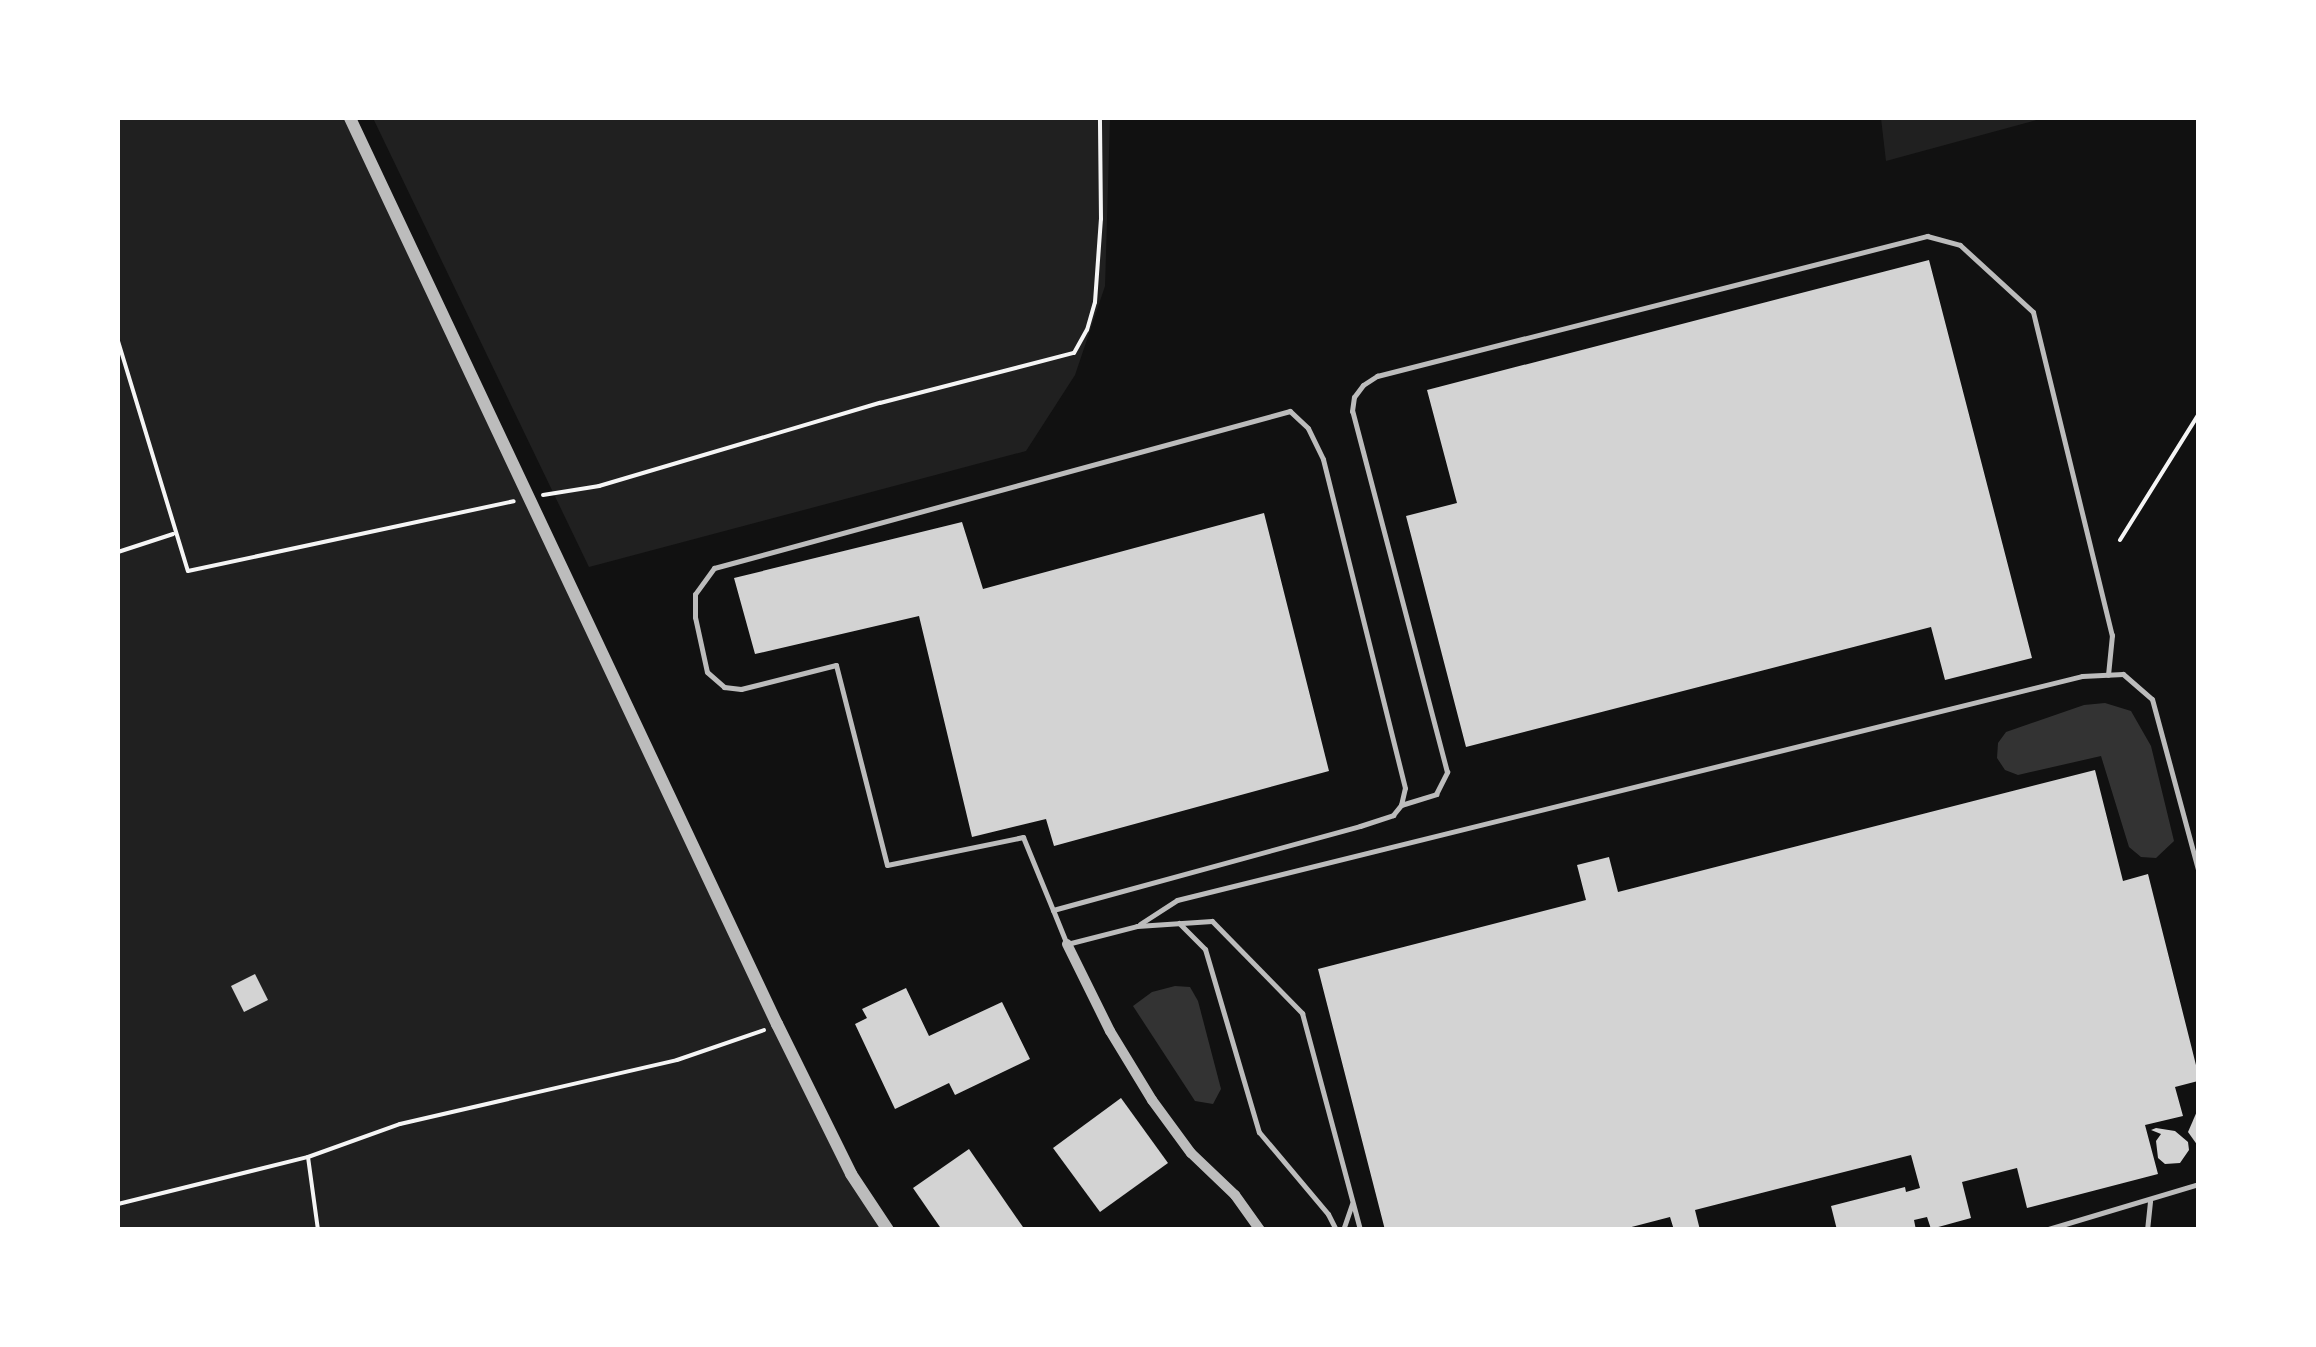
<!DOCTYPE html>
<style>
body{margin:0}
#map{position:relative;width:2316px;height:1347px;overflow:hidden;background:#111;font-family:"IBM Plex Sans",sans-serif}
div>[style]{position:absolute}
.green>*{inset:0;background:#202020}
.water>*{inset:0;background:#333}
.building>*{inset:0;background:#d3d3d3}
.path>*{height:4px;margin:-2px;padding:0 2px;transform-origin:2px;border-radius:2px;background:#f5f5f5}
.service>*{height:5px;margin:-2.5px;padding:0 2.5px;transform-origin:2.5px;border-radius:2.5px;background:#bcbcbc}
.minor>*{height:10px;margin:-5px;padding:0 5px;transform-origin:5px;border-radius:5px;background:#bcbcbc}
.tertiary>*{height:12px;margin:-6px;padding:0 6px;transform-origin:6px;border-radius:6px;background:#bcbcbc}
span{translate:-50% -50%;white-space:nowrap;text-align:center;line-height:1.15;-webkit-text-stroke:8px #fff;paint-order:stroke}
.frame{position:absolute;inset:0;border:120px solid #fff;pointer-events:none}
</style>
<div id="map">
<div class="green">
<div style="clip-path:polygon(118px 118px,350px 118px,881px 1229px,118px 1229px)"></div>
<div style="clip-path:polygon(373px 118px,1110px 118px,1105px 286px,1075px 375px,1026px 451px,589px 567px)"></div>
<div style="clip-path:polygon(1881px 118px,2044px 118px,1886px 161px)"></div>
</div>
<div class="water">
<div style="clip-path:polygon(2105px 703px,2131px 711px,2151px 746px,2174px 841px,2156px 858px,2141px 857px,2129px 847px,2101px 756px,2018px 775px,2005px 770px,1997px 758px,1998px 743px,2006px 732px,2084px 705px)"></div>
<div style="clip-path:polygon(1175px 986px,1190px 987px,1198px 1001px,1221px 1089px,1213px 1104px,1195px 1101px,1133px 1006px,1152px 992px)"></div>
</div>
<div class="building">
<div style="clip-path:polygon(1929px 260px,2032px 658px,1945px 680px,1931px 627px,1466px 747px,1406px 516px,1457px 503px,1427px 390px)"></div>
<div style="clip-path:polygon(1264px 513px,1329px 771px,1054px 846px,1046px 819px,972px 837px,919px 616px,755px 654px,734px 578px,962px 522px,983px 589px)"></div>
<div style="clip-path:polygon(2095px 770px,2123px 881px,2148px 874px,2198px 1073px,2198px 1081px,2175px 1087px,2183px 1116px,2145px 1125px,2158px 1174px,2027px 1208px,2017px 1168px,1962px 1182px,1971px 1218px,1931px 1229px,1927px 1217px,1914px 1220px,1916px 1230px,1837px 1230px,1831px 1206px,1905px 1187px,1906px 1192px,1920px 1188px,1911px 1155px,1695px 1210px,1700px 1230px,1674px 1230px,1670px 1217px,1620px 1230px,1385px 1230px,1318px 969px,1586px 900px,1577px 865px,1609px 857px,1618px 892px)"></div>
<div style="clip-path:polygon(255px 974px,268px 1000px,244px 1012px,231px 986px)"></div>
<div style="clip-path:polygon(906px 988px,929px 1036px,1002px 1002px,1030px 1059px,955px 1095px,949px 1083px,895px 1109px,855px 1024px,867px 1018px,862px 1009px)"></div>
<div style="clip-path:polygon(1121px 1098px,1168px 1163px,1100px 1212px,1053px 1148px)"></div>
<div style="clip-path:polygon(2198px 1109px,2198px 1146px,2188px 1132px)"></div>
<div style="clip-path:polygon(2156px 1128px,2175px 1131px,2188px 1142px,2189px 1150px,2180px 1163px,2165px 1164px,2158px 1158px,2156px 1141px,2161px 1134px,2151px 1130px)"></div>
<div style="clip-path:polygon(969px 1149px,1025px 1230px,942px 1230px,913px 1188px)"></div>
</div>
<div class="path">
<div style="left:118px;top:341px;width:240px;rotate:73.1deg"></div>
<div style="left:188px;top:571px;width:333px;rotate:-12.1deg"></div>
<div style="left:543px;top:495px;width:57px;rotate:-9.1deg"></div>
<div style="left:599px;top:486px;width:293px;rotate:-16.5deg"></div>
<div style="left:880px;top:403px;width:200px;rotate:-14.5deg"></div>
<div style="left:1074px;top:353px;width:26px;rotate:-61deg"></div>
<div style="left:1087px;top:330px;width:29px;rotate:-74deg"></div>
<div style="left:1095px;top:302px;width:83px;rotate:-85.9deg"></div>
<div style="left:1101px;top:219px;width:101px;rotate:-90.6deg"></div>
<div style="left:2120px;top:540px;width:147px;rotate:-58deg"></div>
<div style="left:118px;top:552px;width:58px;rotate:-18.1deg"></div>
<div style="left:118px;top:722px;width:10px;rotate:90deg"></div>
<div style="left:308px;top:1157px;width:74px;rotate:82.2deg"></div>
<div style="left:118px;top:1204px;width:196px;rotate:-13.9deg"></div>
<div style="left:308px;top:1157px;width:98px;rotate:-19.7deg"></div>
<div style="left:400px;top:1124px;width:284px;rotate:-13deg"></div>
<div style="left:677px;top:1060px;width:92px;rotate:-19deg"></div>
</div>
<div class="service">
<div style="left:1401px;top:805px;width:37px;rotate:-17deg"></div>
<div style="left:1436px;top:794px;width:25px;rotate:-63deg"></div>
<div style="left:1447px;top:772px;width:373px;rotate:-104.7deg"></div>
<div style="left:1352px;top:411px;width:14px;rotate:-82deg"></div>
<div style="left:1354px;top:397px;width:15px;rotate:-53deg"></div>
<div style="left:1363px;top:385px;width:17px;rotate:-33deg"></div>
<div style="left:1377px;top:376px;width:568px;rotate:-14.28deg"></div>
<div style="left:1927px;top:236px;width:34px;rotate:15deg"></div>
<div style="left:1960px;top:245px;width:99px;rotate:42.5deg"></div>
<div style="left:2033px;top:312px;width:333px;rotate:76.3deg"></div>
<div style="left:2112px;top:635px;width:40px;rotate:95.7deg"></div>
<div style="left:1053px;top:910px;width:318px;rotate:-15.3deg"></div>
<div style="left:1360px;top:826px;width:35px;rotate:-18deg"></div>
<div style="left:1393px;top:815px;width:13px;rotate:-51deg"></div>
<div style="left:1401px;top:805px;width:17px;rotate:-77deg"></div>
<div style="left:1405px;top:788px;width:339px;rotate:-104deg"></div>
<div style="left:1323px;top:459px;width:34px;rotate:-116deg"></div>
<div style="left:1308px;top:428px;width:25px;rotate:-137deg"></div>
<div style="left:1290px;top:411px;width:597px;rotate:164.75deg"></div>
<div style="left:714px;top:568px;width:32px;rotate:126deg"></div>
<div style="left:695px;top:594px;width:23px;rotate:90deg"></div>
<div style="left:695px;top:617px;width:56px;rotate:77.7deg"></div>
<div style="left:707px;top:672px;width:23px;rotate:41deg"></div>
<div style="left:724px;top:687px;width:17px;rotate:7deg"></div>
<div style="left:741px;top:689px;width:98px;rotate:-14.2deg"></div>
<div style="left:836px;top:665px;width:206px;rotate:75.7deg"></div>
<div style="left:887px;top:865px;width:139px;rotate:-11.6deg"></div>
<div style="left:1023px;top:837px;width:79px;rotate:67.7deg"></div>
<div style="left:1053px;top:910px;width:37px;rotate:68deg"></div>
<div style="left:1067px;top:944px;width:72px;rotate:-14.4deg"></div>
<div style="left:1137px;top:926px;width:75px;rotate:-3.8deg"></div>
<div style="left:1212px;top:921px;width:129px;rotate:45.6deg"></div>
<div style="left:1302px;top:1013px;width:225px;rotate:75deg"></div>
<div style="left:1179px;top:923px;width:37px;rotate:45deg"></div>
<div style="left:1205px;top:949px;width:191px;rotate:73.6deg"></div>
<div style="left:1259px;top:1132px;width:107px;rotate:49.9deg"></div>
<div style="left:1328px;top:1214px;width:18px;rotate:63deg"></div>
<div style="left:1140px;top:924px;width:44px;rotate:-33deg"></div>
<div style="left:1177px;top:900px;width:932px;rotate:-13.9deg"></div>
<div style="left:2082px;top:676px;width:41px;rotate:-2.8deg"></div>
<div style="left:2123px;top:674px;width:38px;rotate:41deg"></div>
<div style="left:2152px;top:699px;width:176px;rotate:74.9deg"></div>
<div style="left:1343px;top:1230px;width:28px;rotate:-71deg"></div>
<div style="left:2045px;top:1230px;width:160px;rotate:-16.7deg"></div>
<div style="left:2147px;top:1230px;width:29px;rotate:-84deg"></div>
</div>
<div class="minor">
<div style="left:1067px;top:944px;width:97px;rotate:63.7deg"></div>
<div style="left:1110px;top:1031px;width:81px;rotate:58.7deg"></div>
<div style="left:1152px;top:1100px;width:66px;rotate:53.7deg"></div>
<div style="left:1191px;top:1153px;width:61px;rotate:43.7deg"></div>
<div style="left:1235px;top:1195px;width:43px;rotate:54.5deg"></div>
</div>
<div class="tertiary">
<div style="left:350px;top:118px;width:1002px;rotate:64.77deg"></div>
<div style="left:777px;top:1024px;width:167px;rotate:63.7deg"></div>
<div style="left:851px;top:1174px;width:67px;rotate:56.5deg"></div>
</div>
<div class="frame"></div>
</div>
